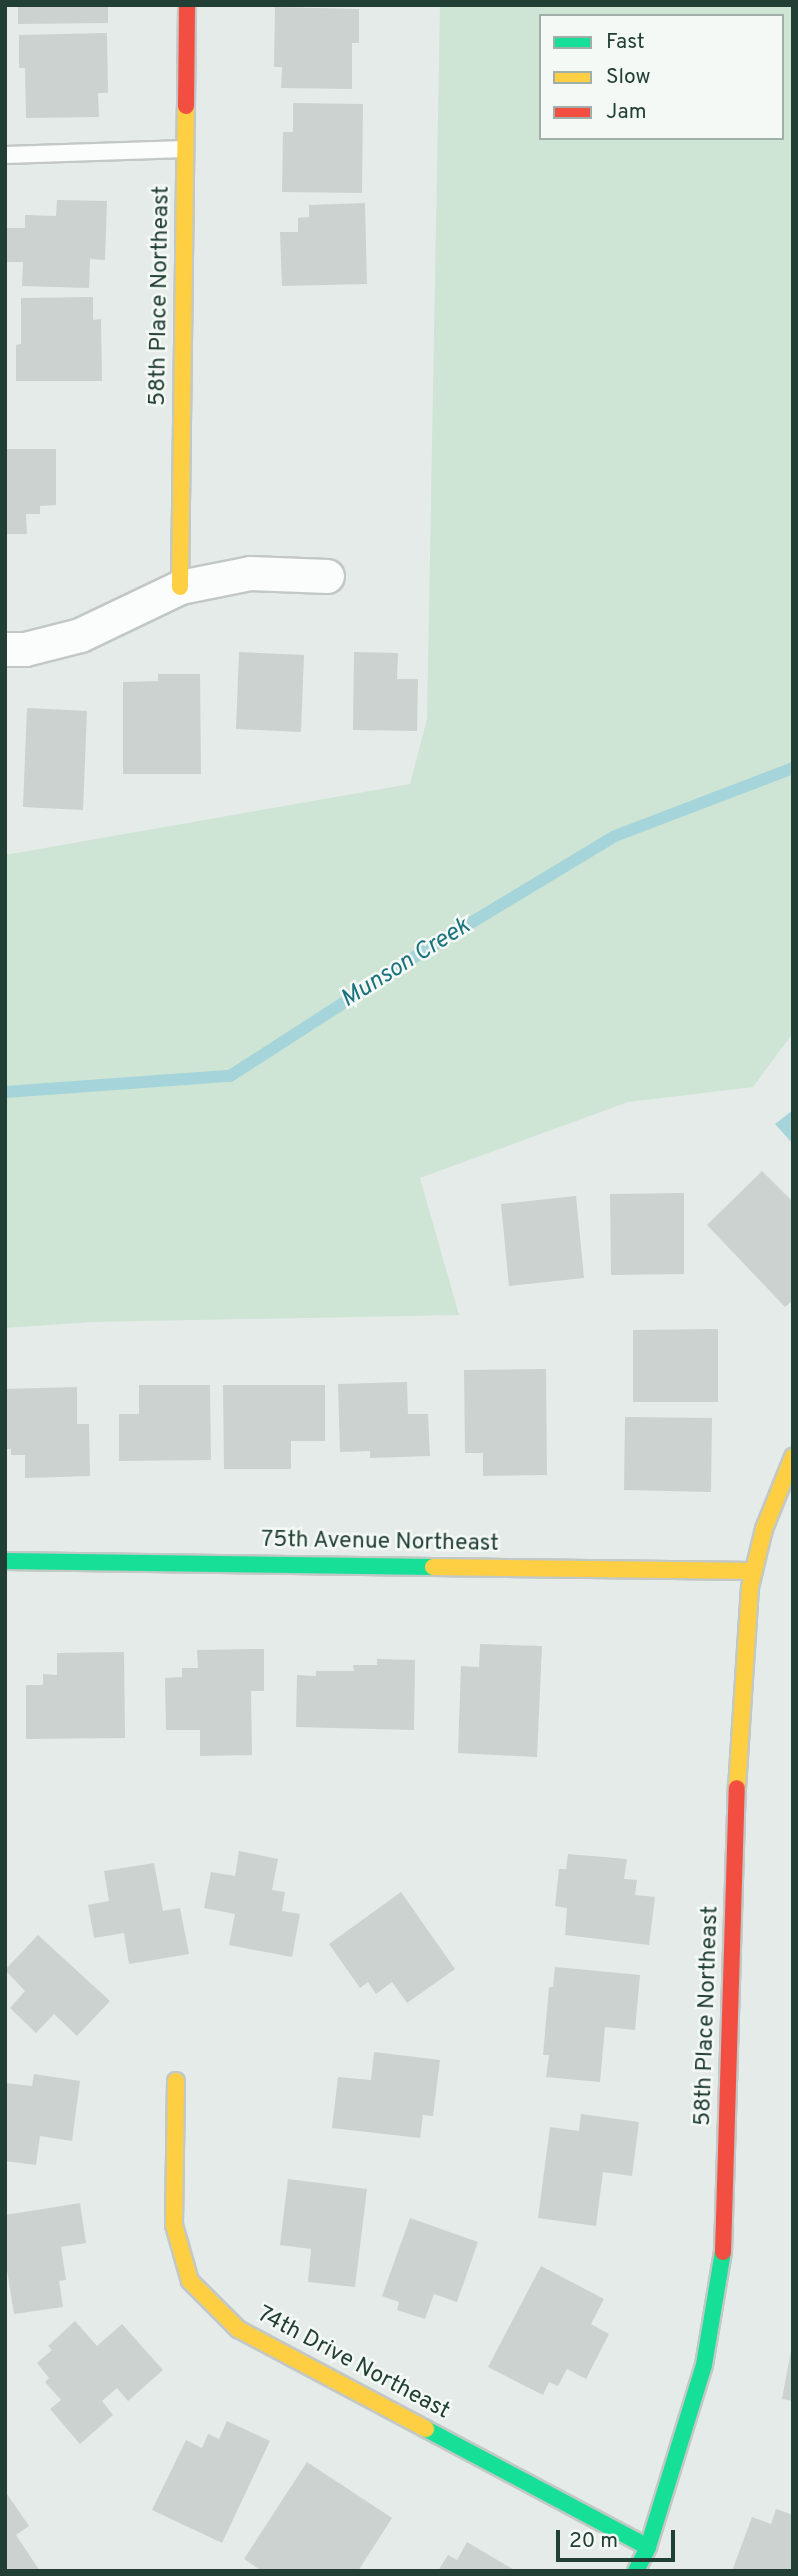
<!DOCTYPE html>
<style>
body{margin:0}
#map{position:relative;width:798px;height:2576px;overflow:hidden;background:#e5ebe8;font-family:Overpass,sans-serif}
div>[style]{position:absolute}
.green>*{inset:0;background:#cee4d4}
.water>*{inset:0;background:#a5d5da}
.stream>*{height:12px;margin:-6px;padding:0 6px;transform-origin:6px;border-radius:6px;background:#a5d5da}
.building>*{inset:0;background:#ccd2cf}
.roads{filter:drop-shadow(2px 0 #c2c8c5) drop-shadow(-2px 0 #c2c8c5) drop-shadow(0 2px #c2c8c5) drop-shadow(0 -2px #c2c8c5)}
.lane>*{height:16px;margin:-8px;padding:0 8px;transform-origin:8px;border-radius:8px;background:#fbfcfc}
.street>*{height:33px;margin:-16.5px;padding:0 16.5px;transform-origin:16.5px;border-radius:16.5px;background:#fbfcfc}
.fast>*{height:16px;margin:-8px;padding:0 8px;transform-origin:8px;border-radius:8px;background:#16e098}
.slow>*{height:16px;margin:-8px;padding:0 8px;transform-origin:8px;border-radius:8px;background:#ffcf43}
.jam>*{height:16px;margin:-8px;padding:0 8px;transform-origin:8px;border-radius:8px;background:#f24e42}
span{translate:-50% -50%;white-space:nowrap;text-align:center;line-height:1.15;-webkit-text-stroke:5px #f4f9f6;paint-order:stroke}
.street-label{font-size:23px;color:#223f36}
.water-label{font-size:24px;color:#1a727d;font-style:italic}
.frame{position:absolute;inset:0;border:7px solid #223f36;pointer-events:none}
.legend{position:absolute;left:539px;top:14px;width:245px;height:126px;box-sizing:border-box;background:#f4f9f6;border:2px solid #a0afa9;margin:0;padding:9px 12px;list-style:none;font-size:21px;color:#223f36}
.legend li{display:flex;align-items:center;gap:14px;height:35px}
.legend b{width:35px;border:2px solid #a0afa9}
.scale{position:absolute;left:556px;top:2530px;width:119px;height:32px;box-sizing:border-box;border:4px solid #223f36;border-top:0;padding-left:9px;font-size:21px;line-height:24px;white-space:nowrap;color:#223f36;-webkit-text-stroke:5px #f4f9f6;paint-order:stroke}
</style>
<div id="map">
<div class="green">
<div style="clip-path:polygon(evenodd,440px 5px,793px 5px,793px 1033px,753px 1087px,628px 1102px,420px 1178px,459px 1315px,92px 1322px,5px 1328px,5px 855px,410px 784px,427px 719px,440px 5px,541px 16px,782px 16px,782px 138px,541px 138px,541px 16px)"></div>
</div>
<div class="water">
<div style="clip-path:polygon(793px 1110px,793px 1144px,775px 1124px)"></div>
</div>
<div class="stream">
<div style="left:5px;top:1092px;width:226px;rotate:-4.1deg"></div>
<div style="left:230px;top:1076px;width:221px;rotate:-32.8deg"></div>
<div style="left:416px;top:956px;width:232px;rotate:-31.1deg"></div>
<div style="left:615px;top:836px;width:191px;rotate:-20.9deg"></div>
</div>
<div class="building">
<div style="clip-path:polygon(18px 5px,108px 5px,108px 23px,18px 24px)"></div>
<div style="clip-path:polygon(275px 7px,359px 9px,359px 43px,352px 43px,352px 89px,281px 88px,282px 67px,274px 67px)"></div>
<div style="clip-path:polygon(107px 33px,108px 93px,98px 93px,99px 117px,26px 118px,25px 68px,19px 68px,19px 35px)"></div>
<div style="clip-path:polygon(293px 103px,363px 104px,362px 193px,282px 192px,283px 132px,293px 132px)"></div>
<div style="clip-path:polygon(57px 200px,107px 201px,105px 260px,90px 259px,89px 288px,22px 286px,23px 262px,5px 262px,5px 228px,25px 228px,25px 215px,56px 216px)"></div>
<div style="clip-path:polygon(365px 203px,367px 284px,282px 286px,280px 232px,298px 232px,298px 218px,309px 217px,309px 205px)"></div>
<div style="clip-path:polygon(93px 297px,93px 320px,101px 319px,102px 381px,16px 381px,16px 345px,21px 344px,21px 298px)"></div>
<div style="clip-path:polygon(5px 449px,56px 449px,56px 505px,40px 506px,40px 514px,26px 514px,27px 534px,5px 534px)"></div>
<div style="clip-path:polygon(239px 652px,304px 655px,301px 732px,236px 729px)"></div>
<div style="clip-path:polygon(354px 652px,398px 653px,397px 679px,418px 679px,417px 731px,353px 730px)"></div>
<div style="clip-path:polygon(158px 674px,200px 674px,201px 774px,123px 774px,123px 682px,158px 681px)"></div>
<div style="clip-path:polygon(27px 708px,87px 711px,83px 810px,23px 807px)"></div>
<div style="clip-path:polygon(762px 1171px,793px 1202px,793px 1300px,785px 1307px,707px 1225px)"></div>
<div style="clip-path:polygon(684px 1193px,684px 1274px,611px 1275px,610px 1194px)"></div>
<div style="clip-path:polygon(576px 1196px,584px 1278px,509px 1286px,501px 1204px)"></div>
<div style="clip-path:polygon(718px 1329px,718px 1402px,633px 1402px,633px 1330px)"></div>
<div style="clip-path:polygon(546px 1369px,547px 1475px,483px 1476px,483px 1453px,465px 1453px,464px 1370px)"></div>
<div style="clip-path:polygon(407px 1382px,408px 1414px,428px 1414px,430px 1456px,370px 1458px,370px 1451px,340px 1452px,338px 1384px)"></div>
<div style="clip-path:polygon(139px 1385px,210px 1385px,211px 1460px,119px 1461px,119px 1414px,139px 1414px)"></div>
<div style="clip-path:polygon(223px 1385px,325px 1385px,325px 1441px,291px 1441px,291px 1469px,224px 1469px)"></div>
<div style="clip-path:polygon(77px 1387px,77px 1424px,89px 1424px,90px 1476px,25px 1478px,25px 1455px,11px 1455px,11px 1449px,5px 1449px,5px 1389px)"></div>
<div style="clip-path:polygon(625px 1417px,712px 1418px,711px 1492px,624px 1490px)"></div>
<div style="clip-path:polygon(480px 1644px,542px 1646px,537px 1757px,458px 1753px,461px 1666px,479px 1667px)"></div>
<div style="clip-path:polygon(264px 1649px,264px 1691px,251px 1691px,252px 1755px,200px 1756px,200px 1730px,166px 1730px,165px 1678px,182px 1677px,182px 1668px,198px 1668px,197px 1650px)"></div>
<div style="clip-path:polygon(124px 1652px,125px 1738px,26px 1739px,26px 1685px,43px 1685px,43px 1674px,57px 1675px,57px 1653px)"></div>
<div style="clip-path:polygon(377px 1659px,415px 1660px,414px 1730px,296px 1727px,297px 1675px,316px 1676px,316px 1671px,354px 1671px,353px 1665px,377px 1665px)"></div>
<div style="clip-path:polygon(239px 1851px,278px 1859px,272px 1890px,285px 1892px,282px 1911px,300px 1914px,292px 1957px,229px 1945px,235px 1914px,204px 1908px,211px 1872px,235px 1876px)"></div>
<div style="clip-path:polygon(568px 1854px,627px 1859px,624px 1879px,637px 1880px,635px 1895px,655px 1897px,649px 1945px,565px 1935px,567px 1908px,555px 1906px,559px 1869px,566px 1869px)"></div>
<div style="clip-path:polygon(154px 1863px,163px 1911px,180px 1908px,189px 1954px,129px 1964px,124px 1933px,94px 1938px,88px 1905px,109px 1901px,104px 1871px)"></div>
<div style="clip-path:polygon(401px 1892px,455px 1969px,407px 2003px,392px 1982px,376px 1994px,368px 1982px,360px 1988px,329px 1944px)"></div>
<div style="clip-path:polygon(38px 1935px,110px 2001px,77px 2036px,54px 2014px,36px 2033px,10px 2008px,25px 1991px,5px 1970px)"></div>
<div style="clip-path:polygon(555px 1967px,640px 1975px,635px 2030px,605px 2027px,600px 2082px,546px 2077px,549px 2055px,543px 2055px,549px 1987px,553px 1987px)"></div>
<div style="clip-path:polygon(374px 2052px,440px 2060px,433px 2116px,423px 2115px,420px 2138px,332px 2128px,338px 2077px,371px 2080px)"></div>
<div style="clip-path:polygon(34px 2074px,80px 2081px,72px 2141px,40px 2136px,36px 2165px,5px 2161px,5px 2083px,32px 2086px)"></div>
<div style="clip-path:polygon(581px 2114px,639px 2122px,632px 2176px,603px 2172px,596px 2226px,538px 2218px,550px 2127px,579px 2131px)"></div>
<div style="clip-path:polygon(288px 2179px,367px 2189px,355px 2287px,308px 2282px,311px 2249px,280px 2245px)"></div>
<div style="clip-path:polygon(80px 2203px,86px 2243px,61px 2247px,66px 2280px,59px 2281px,63px 2307px,14px 2314px,5px 2258px,5px 2215px)"></div>
<div style="clip-path:polygon(410px 2218px,478px 2242px,457px 2302px,434px 2294px,425px 2319px,397px 2310px,399px 2302px,382px 2296px)"></div>
<div style="clip-path:polygon(541px 2266px,604px 2299px,591px 2324px,609px 2334px,586px 2379px,567px 2369px,558px 2386px,549px 2382px,543px 2395px,488px 2367px)"></div>
<div style="clip-path:polygon(75px 2321px,97px 2346px,122px 2324px,163px 2370px,128px 2401px,117px 2388px,102px 2401px,113px 2415px,80px 2444px,50px 2409px,61px 2400px,45px 2382px,49px 2378px,37px 2363px,52px 2350px,48px 2346px)"></div>
<div style="clip-path:polygon(791px 2351px,793px 2351px,793px 2401px,782px 2399px)"></div>
<div style="clip-path:polygon(227px 2421px,270px 2441px,222px 2543px,152px 2510px,186px 2440px,202px 2448px,208px 2434px,219px 2439px)"></div>
<div style="clip-path:polygon(307px 2462px,392px 2518px,358px 2571px,262px 2571px,244px 2559px)"></div>
<div style="clip-path:polygon(5px 2491px,29px 2526px,16px 2535px,40px 2571px,5px 2571px)"></div>
<div style="clip-path:polygon(776px 2509px,793px 2515px,793px 2571px,732px 2571px,752px 2517px,771px 2524px)"></div>
<div style="clip-path:polygon(467px 2542px,516px 2571px,438px 2571px,448px 2555px,457px 2560px)"></div>
</div>
<div class="roads">
<div class="lane">
<div style="left:5px;top:155px;width:180px;rotate:-1.9deg"></div>
</div>
<div class="street">
<div style="left:5px;top:649px;width:20px"></div>
<div style="left:25px;top:649px;width:57px;rotate:-14.3deg"></div>
<div style="left:80px;top:635px;width:111px;rotate:-25.6deg"></div>
<div style="left:180px;top:587px;width:71px;rotate:-11.3deg"></div>
<div style="left:250px;top:573px;width:77px;rotate:2.2deg"></div>
</div>
<div class="fast">
<div style="left:5px;top:1561px;width:428px;rotate:0.8deg"></div>
<div style="left:426px;top:2429px;width:251px;rotate:28deg"></div>
<div style="left:636px;top:2571px;width:27px;rotate:-63deg"></div>
<div style="left:648px;top:2547px;width:190px;rotate:-72.9deg"></div>
<div style="left:704px;top:2365px;width:115px;rotate:-80.5deg"></div>
</div>
<div class="slow">
<div style="left:180px;top:587px;width:481px;rotate:-89.3deg"></div>
<div style="left:433px;top:1567px;width:321px;rotate:0.7deg"></div>
<div style="left:737px;top:1788px;width:201px;rotate:-86.3deg"></div>
<div style="left:750px;top:1587px;width:60px;rotate:-76.4deg"></div>
<div style="left:764px;top:1529px;width:78px;rotate:-68.1deg"></div>
<div style="left:176px;top:2081px;width:144px;rotate:90.8deg"></div>
<div style="left:174px;top:2225px;width:58px;rotate:74.1deg"></div>
<div style="left:190px;top:2281px;width:68px;rotate:45deg"></div>
<div style="left:238px;top:2329px;width:213px;rotate:28deg"></div>
</div>
<div class="jam">
<div style="left:186px;top:106px;width:101px;rotate:-89.4deg"></div>
<div style="left:723px;top:2252px;width:464px;rotate:-88.3deg"></div>
</div>
</div>
<div class="street-label">
<span style="left:161px;top:296px;rotate:-89deg">58th Place Northeast</span>
<span style="left:380px;top:1543px;rotate:1deg">75th Avenue Northeast</span>
<span style="left:708px;top:2016px;rotate:-88deg">58th Place Northeast</span>
<span style="left:353px;top:2364px;rotate:28deg">74th Drive Northeast</span>
</div>
<div class="water-label">
<span style="left:406px;top:964px;rotate:-32deg">Munson Creek</span>
</div>
<div class="frame"></div>
<ul class="legend">
<li><b style="height:9px;background:#16e098"></b>Fast</li>
<li><b style="height:9px;background:#ffcf43"></b>Slow</li>
<li><b style="height:9px;background:#f24e42"></b>Jam</li>
</ul>
<div class="scale">20 m</div>
</div>
